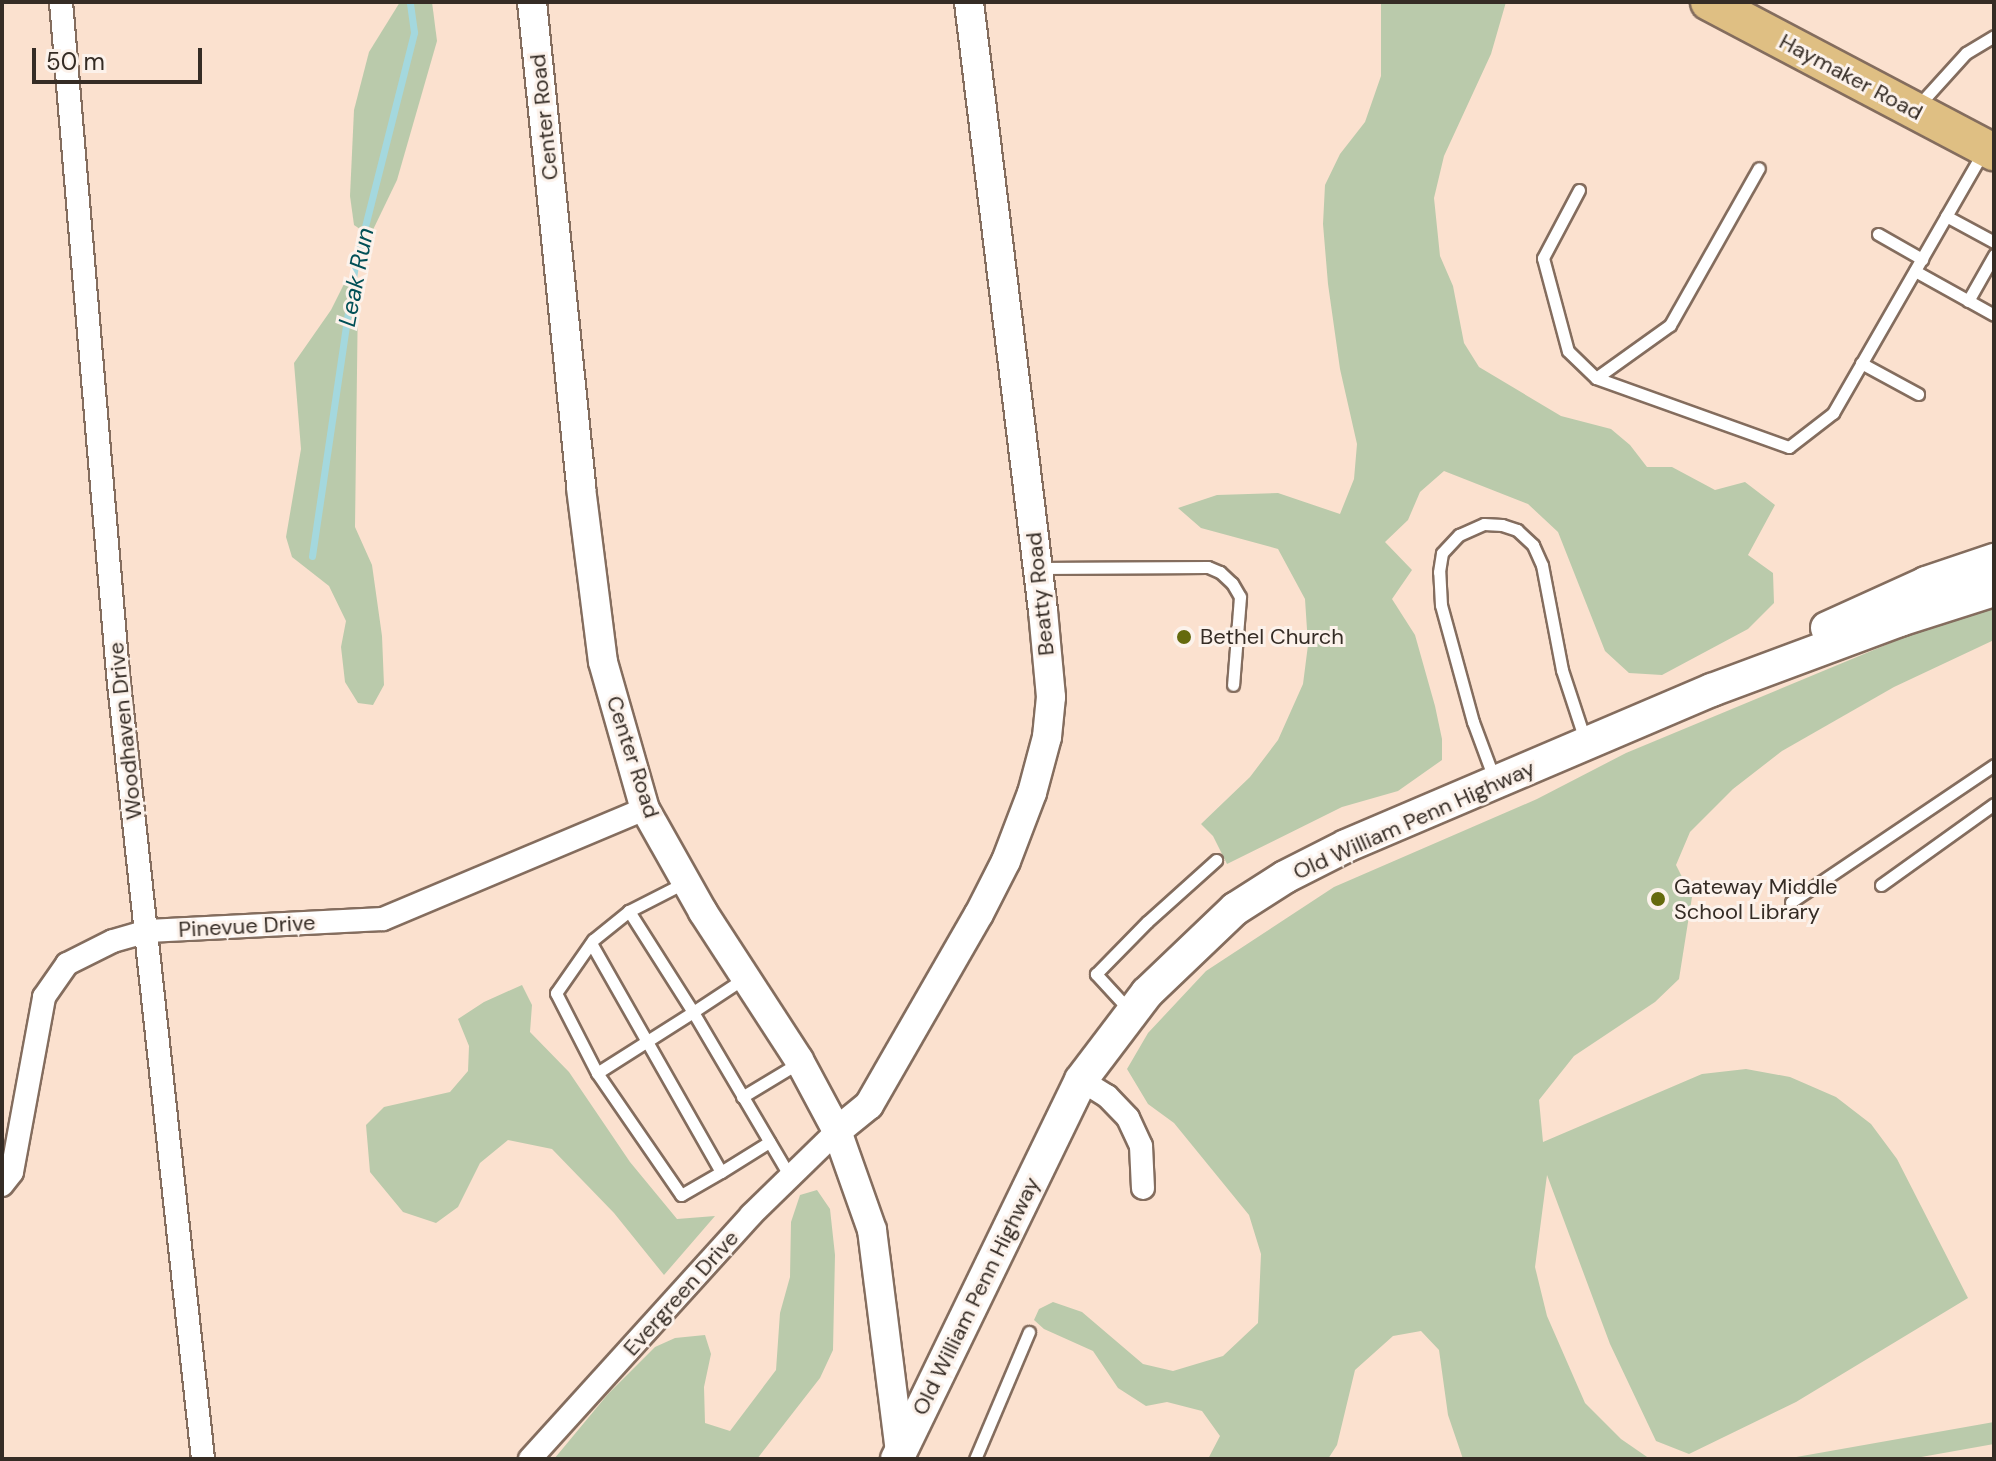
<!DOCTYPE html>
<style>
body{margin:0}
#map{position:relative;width:1996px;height:1461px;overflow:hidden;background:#fbe1cf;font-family:"DM Sans",sans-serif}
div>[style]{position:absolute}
.green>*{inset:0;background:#bacaab}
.stream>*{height:7px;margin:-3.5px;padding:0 3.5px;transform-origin:3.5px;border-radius:3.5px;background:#a4d8de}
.roads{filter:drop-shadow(2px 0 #846d5e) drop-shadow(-2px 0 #846d5e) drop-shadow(0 2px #846d5e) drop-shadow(0 -2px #846d5e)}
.service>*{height:11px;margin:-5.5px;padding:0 5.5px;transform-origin:5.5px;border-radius:5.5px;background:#fff}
.minor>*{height:22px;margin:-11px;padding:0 11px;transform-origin:11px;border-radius:11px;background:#fff}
.tertiary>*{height:28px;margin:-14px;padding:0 14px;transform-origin:14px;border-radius:14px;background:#fff}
.secondary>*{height:32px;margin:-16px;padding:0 16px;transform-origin:16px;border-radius:16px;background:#fff}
.primary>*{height:36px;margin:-18px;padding:0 18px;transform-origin:18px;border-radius:18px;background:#dfbf83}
.dots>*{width:22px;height:22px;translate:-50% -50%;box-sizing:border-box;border:4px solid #fcf2eb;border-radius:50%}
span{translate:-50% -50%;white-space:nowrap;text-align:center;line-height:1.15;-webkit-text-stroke:6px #fcf2eb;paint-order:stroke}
.street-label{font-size:22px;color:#352c25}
.poi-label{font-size:22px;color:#352c25}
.left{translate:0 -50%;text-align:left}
.water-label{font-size:24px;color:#004f56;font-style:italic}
.frame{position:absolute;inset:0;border:4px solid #352c25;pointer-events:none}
.scale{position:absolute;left:32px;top:48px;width:170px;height:36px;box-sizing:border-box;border:4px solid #352c25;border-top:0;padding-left:10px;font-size:24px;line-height:28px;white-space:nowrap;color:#352c25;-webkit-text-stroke:6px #fcf2eb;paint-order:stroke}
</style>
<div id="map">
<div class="green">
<div style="clip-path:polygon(400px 2px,432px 2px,437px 41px,397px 180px,370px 236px,354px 225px,350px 196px,354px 110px,369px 52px)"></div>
<div style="clip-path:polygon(1381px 2px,1506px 2px,1491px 54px,1444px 156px,1434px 198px,1440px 256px,1453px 286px,1464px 343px,1479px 367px,1561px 416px,1611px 429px,1630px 445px,1647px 467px,1672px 467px,1715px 490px,1745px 482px,1775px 505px,1748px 555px,1773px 573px,1774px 603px,1748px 629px,1662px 675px,1629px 673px,1605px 651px,1558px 532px,1528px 504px,1444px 471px,1420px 492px,1408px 520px,1385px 542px,1412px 570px,1392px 599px,1415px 635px,1435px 706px,1442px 739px,1442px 760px,1398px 791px,1342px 807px,1227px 864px,1213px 836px,1201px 824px,1250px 777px,1278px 740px,1303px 684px,1308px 645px,1305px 599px,1278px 549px,1201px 528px,1178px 508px,1217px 495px,1278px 493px,1340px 514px,1354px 479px,1357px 444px,1340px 369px,1328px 284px,1323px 224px,1325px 185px,1340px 154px,1365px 122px,1381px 76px)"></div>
<div style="clip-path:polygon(345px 282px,358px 294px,355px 527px,372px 565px,382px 636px,384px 685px,373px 705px,358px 703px,345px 682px,341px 647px,346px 621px,329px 586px,292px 557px,286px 537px,301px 449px,294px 363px,331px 310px)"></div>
<div style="clip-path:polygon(1977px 607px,1994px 608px,1994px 640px,1894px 687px,1782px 751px,1733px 789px,1690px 832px,1676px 865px,1692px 897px,1679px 979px,1655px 1002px,1574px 1056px,1539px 1100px,1543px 1142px,1702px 1074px,1746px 1069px,1790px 1077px,1836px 1097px,1871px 1124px,1897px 1159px,1968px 1298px,1796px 1402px,1689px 1454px,1656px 1441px,1610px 1344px,1547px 1175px,1535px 1267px,1547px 1316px,1585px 1403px,1621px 1439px,1650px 1459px,1463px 1459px,1448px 1415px,1439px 1350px,1421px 1331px,1393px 1336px,1355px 1370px,1337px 1445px,1328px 1459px,1208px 1459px,1220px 1436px,1202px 1411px,1167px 1402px,1146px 1406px,1118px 1388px,1093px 1351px,1044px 1329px,1034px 1320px,1039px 1309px,1053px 1302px,1082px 1312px,1143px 1364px,1173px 1371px,1223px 1356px,1258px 1323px,1261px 1254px,1249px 1215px,1174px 1123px,1148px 1104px,1127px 1069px,1148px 1033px,1206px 971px,1334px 887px,1537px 799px,1626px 753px)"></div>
<div style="clip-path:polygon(522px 985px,532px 1005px,530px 1032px,569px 1072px,630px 1162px,677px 1219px,715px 1216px,664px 1275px,614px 1213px,552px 1149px,508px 1140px,480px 1163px,458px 1207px,436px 1223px,403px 1212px,370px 1172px,366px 1125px,384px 1107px,450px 1092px,468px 1071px,469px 1046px,458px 1019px,484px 1002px)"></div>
<div style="clip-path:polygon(817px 1190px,830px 1209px,835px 1255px,833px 1350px,820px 1378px,757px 1459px,554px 1459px,608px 1394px,655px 1347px,675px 1338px,705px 1335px,711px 1354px,704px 1387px,705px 1423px,730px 1431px,776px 1370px,780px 1313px,790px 1277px,791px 1222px,800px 1195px)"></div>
<div style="clip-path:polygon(1994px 1422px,1994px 1444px,1910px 1459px,1785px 1459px)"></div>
</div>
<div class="stream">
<div style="left:312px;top:556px;width:293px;rotate:-81.6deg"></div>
<div style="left:355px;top:266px;width:241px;rotate:-75.8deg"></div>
<div style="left:414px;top:32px;width:30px;rotate:-98deg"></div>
</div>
<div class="roads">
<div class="service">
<div style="left:1917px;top:107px;width:73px;rotate:-47.8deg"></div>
<div style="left:1966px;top:53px;width:33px;rotate:-31deg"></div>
<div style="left:1579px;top:190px;width:77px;rotate:117.9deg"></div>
<div style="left:1543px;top:258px;width:96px;rotate:75deg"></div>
<div style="left:1568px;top:351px;width:39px;rotate:44deg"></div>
<div style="left:1596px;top:378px;width:205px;rotate:19.7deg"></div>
<div style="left:1789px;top:447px;width:56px;rotate:-37.7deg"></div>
<div style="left:1833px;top:413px;width:301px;rotate:-60.1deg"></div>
<div style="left:1946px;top:216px;width:55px;rotate:28.4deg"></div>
<div style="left:1878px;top:234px;width:51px;rotate:29.6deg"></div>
<div style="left:1915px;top:271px;width:90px;rotate:29.1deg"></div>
<div style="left:1968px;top:301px;width:53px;rotate:-60.5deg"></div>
<div style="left:1861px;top:363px;width:65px;rotate:28.5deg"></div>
<div style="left:1596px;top:378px;width:91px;rotate:-35.6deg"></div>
<div style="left:1670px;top:325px;width:180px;rotate:-60.5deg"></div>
<div style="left:1039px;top:568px;width:169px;rotate:-0.3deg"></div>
<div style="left:1208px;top:567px;width:13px;rotate:23deg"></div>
<div style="left:1220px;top:572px;width:16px;rotate:43deg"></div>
<div style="left:1232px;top:583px;width:16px;rotate:60deg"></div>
<div style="left:1240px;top:597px;width:88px;rotate:94.5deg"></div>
<div style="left:1495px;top:781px;width:63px;rotate:-110.4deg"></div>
<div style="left:1473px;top:722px;width:121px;rotate:-105.3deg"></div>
<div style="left:1441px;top:605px;width:33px;rotate:-93deg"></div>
<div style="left:1439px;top:572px;width:19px;rotate:-81deg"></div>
<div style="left:1442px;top:553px;width:25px;rotate:-47deg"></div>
<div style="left:1459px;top:535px;width:27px;rotate:-24deg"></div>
<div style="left:1484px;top:524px;width:18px;rotate:3deg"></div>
<div style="left:1502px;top:525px;width:16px;rotate:18deg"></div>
<div style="left:1517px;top:530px;width:22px;rotate:43deg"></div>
<div style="left:1533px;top:545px;width:22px;rotate:66deg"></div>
<div style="left:1542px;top:565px;width:107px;rotate:79.2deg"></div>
<div style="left:1562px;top:670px;width:74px;rotate:71.8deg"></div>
<div style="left:1881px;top:885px;width:139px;rotate:-35.6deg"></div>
<div style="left:1791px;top:902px;width:245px;rotate:-34deg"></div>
<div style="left:591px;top:943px;width:263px;rotate:60.4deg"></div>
<div style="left:721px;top:1172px;width:46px;rotate:150.1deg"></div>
<div style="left:681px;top:1195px;width:148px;rotate:-124.5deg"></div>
<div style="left:597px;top:1073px;width:90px;rotate:-117.1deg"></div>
<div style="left:556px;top:993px;width:65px;rotate:-55.1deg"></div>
<div style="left:593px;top:940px;width:46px;rotate:-38.9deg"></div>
<div style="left:746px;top:977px;width:64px;rotate:146.6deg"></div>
<div style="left:693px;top:1012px;width:191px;rotate:59.5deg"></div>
<div style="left:1131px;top:1012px;width:52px;rotate:-132.6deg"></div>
<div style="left:1096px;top:974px;width:73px;rotate:-45.6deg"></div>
<div style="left:1147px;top:922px;width:93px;rotate:-41.9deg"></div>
<div style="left:597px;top:1073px;width:114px;rotate:-32.4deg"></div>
<div style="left:693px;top:1012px;width:120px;rotate:-122.4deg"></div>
<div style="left:629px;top:911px;width:64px;rotate:-27deg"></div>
<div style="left:742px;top:1097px;width:68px;rotate:-31.1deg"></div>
<div style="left:721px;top:1172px;width:57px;rotate:-32deg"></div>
<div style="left:975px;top:1459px;width:138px;rotate:-67deg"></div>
</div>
<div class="minor">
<div style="left:61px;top:2px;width:674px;rotate:85.15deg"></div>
<div style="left:118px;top:674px;width:790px;rotate:83.82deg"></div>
<div style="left:1081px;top:1080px;width:31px;rotate:32deg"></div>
<div style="left:1107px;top:1096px;width:30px;rotate:46deg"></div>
<div style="left:1128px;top:1118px;width:31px;rotate:65deg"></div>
<div style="left:1141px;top:1146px;width:42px;rotate:87.3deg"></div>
<div style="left:2px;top:1185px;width:16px;rotate:-52deg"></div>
<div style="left:12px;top:1172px;width:178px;rotate:-79.6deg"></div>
<div style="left:44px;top:997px;width:40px;rotate:-55.1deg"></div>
<div style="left:67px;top:964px;width:51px;rotate:-26.6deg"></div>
<div style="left:113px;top:941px;width:36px;rotate:-16deg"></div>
<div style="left:148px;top:931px;width:235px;rotate:-2.9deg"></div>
<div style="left:383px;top:919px;width:284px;rotate:-22.8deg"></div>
<div style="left:530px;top:1459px;width:329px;rotate:-47.8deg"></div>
<div style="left:751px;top:1215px;width:120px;rotate:-44.3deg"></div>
</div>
<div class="tertiary">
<div style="left:532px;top:2px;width:488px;rotate:84.2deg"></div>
<div style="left:581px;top:488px;width:175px;rotate:82.8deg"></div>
<div style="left:603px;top:662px;width:153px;rotate:74.1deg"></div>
<div style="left:645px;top:809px;width:118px;rotate:60.6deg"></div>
<div style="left:703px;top:912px;width:176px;rotate:57deg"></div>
<div style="left:799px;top:1060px;width:81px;rotate:61.8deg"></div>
<div style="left:837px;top:1131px;width:105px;rotate:70.5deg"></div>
<div style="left:872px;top:1230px;width:224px;rotate:82.8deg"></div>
<div style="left:837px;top:1131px;width:41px;rotate:-39.1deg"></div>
<div style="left:869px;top:1105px;width:220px;rotate:-60.1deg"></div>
<div style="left:979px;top:914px;width:59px;rotate:-63deg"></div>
<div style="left:1006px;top:861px;width:73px;rotate:-69.1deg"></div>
<div style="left:1032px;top:793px;width:58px;rotate:-75deg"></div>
<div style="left:1047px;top:737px;width:40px;rotate:-84.3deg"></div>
<div style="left:1051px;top:697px;width:86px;rotate:-95.3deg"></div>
<div style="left:1043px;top:611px;width:613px;rotate:-96.93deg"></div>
</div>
<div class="secondary">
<div style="left:1827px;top:628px;width:109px;rotate:-24.4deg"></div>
<div style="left:1926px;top:583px;width:72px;rotate:-18.7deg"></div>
<div style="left:897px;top:1459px;width:421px;rotate:-64.1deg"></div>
<div style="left:1081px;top:1080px;width:109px;rotate:-52.8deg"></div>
<div style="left:1147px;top:993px;width:122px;rotate:-43.7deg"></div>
<div style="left:1235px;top:909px;width:59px;rotate:-32.6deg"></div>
<div style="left:1285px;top:877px;width:68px;rotate:-26.9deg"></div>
<div style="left:1346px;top:846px;width:398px;rotate:-23.1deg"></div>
<div style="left:1712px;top:690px;width:201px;rotate:-20.4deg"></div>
<div style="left:1900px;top:620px;width:99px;rotate:-17.7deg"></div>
</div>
<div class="primary">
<div style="left:1709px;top:2px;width:322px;rotate:27.8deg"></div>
</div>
</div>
<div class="dots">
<div style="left:1184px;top:637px;background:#656a0d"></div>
<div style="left:1658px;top:899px;background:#656a0d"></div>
</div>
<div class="street-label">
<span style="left:1851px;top:77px;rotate:28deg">Haymaker Road</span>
<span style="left:544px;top:117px;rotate:-96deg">Center Road</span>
<span style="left:1040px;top:594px;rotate:-96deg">Beatty Road</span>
<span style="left:125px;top:731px;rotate:-96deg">Woodhaven Drive</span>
<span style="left:633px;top:757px;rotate:72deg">Center Road</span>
<span style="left:1414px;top:820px;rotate:-24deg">Old William Penn Highway</span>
<span style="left:247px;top:926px;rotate:-3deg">Pinevue Drive</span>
<span style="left:681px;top:1293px;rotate:-48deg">Evergreen Drive</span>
<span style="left:976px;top:1296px;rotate:-64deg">Old William Penn Highway</span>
</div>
<div class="poi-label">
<span class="left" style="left:1200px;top:637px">Bethel Church</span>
<span class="left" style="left:1674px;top:899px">Gateway Middle<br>School Library</span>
</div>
<div class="water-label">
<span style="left:356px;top:277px;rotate:-79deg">Leak Run</span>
</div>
<div class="frame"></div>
<div class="scale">50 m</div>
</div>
